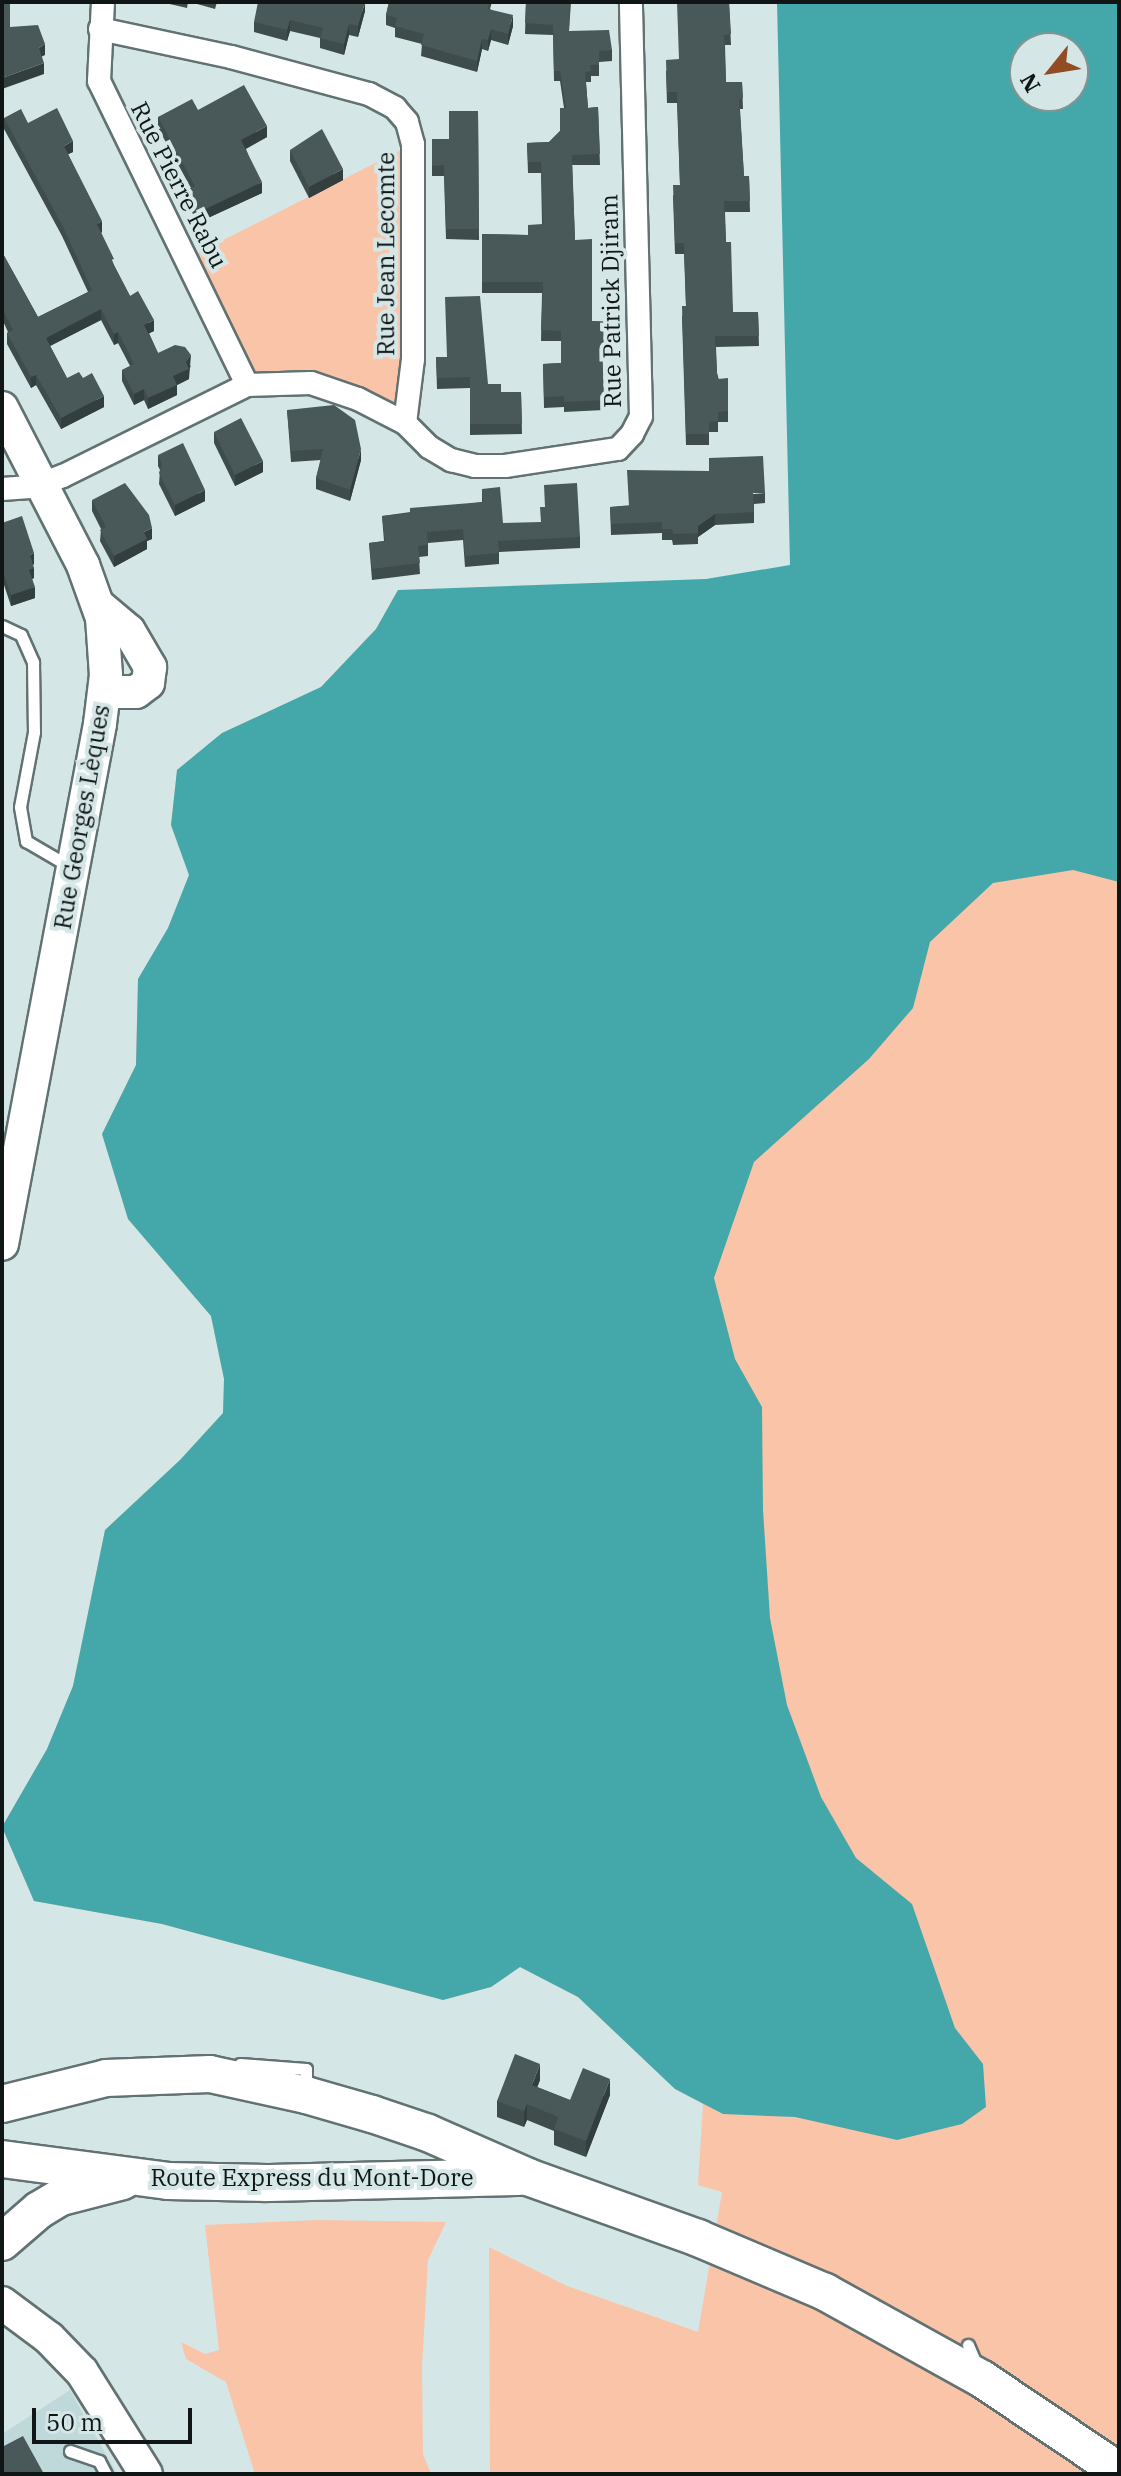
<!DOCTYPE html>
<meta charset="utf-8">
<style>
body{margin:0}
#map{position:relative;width:1121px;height:2476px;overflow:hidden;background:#d5e6e6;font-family:"IBM Plex Serif",serif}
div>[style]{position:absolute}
.built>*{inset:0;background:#bfd9da}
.green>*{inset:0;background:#f9c4a8}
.water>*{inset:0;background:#44a8aa}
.roads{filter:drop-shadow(2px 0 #627272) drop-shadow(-2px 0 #627272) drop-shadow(0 2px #627272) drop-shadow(0 -2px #627272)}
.service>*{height:11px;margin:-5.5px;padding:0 5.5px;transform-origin:5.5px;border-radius:5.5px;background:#fff}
.minor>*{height:22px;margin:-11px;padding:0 11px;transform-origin:11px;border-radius:11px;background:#fff}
.secondary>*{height:32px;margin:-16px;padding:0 16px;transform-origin:16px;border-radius:16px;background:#fff}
.primary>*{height:36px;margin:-18px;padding:0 18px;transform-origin:18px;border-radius:18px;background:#fff}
.wall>*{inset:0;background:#3f4c4c}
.shaded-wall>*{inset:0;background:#333e3e}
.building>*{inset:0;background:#495858}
span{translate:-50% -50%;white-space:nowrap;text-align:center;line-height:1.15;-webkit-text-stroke:8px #d5e6e6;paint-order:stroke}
.street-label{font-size:24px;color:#101616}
.frame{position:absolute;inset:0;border:4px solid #101616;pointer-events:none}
.north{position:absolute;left:1009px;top:32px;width:80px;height:80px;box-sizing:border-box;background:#d5e6e6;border:2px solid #869393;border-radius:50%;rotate:240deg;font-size:22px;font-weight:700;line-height:32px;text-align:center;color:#101616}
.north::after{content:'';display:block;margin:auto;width:28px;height:36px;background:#914c23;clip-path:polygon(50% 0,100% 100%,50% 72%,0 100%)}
.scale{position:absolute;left:32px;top:2408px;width:160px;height:36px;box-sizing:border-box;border:4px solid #101616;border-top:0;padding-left:10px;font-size:24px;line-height:28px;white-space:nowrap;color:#101616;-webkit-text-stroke:6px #d5e6e6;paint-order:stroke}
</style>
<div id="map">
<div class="built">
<div style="clip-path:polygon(70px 2390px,117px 2474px,2px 2474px,2px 2434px)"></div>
</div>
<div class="green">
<div style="clip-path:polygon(413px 144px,405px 423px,358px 399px,247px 385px,188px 258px)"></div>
<div style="clip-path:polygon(398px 590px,1119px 677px,1119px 2474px,490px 2474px,489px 2247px,567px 2286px,698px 2332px,722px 2192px,698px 2185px,703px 2104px,675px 2089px,578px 1997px,520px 1967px,491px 1987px,443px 2000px,162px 1924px,34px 1901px,2px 1827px,47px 1749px,73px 1686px,105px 1530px,180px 1460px,223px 1413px,224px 1379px,211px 1316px,128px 1219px,102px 1134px,136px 1065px,138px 979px,168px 928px,189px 875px,171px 825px,177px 770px,222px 733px,321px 687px,376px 629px)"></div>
<div style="clip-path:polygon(318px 2220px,446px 2222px,428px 2260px,422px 2367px,423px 2454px,431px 2474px,255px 2474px,226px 2382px,186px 2359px,181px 2342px,205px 2354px,219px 2350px,205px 2225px)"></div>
</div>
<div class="water">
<div style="clip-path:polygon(evenodd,777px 2px,1119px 2px,1119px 882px,1073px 870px,993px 883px,930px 942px,913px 1008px,869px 1059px,754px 1162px,714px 1278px,735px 1359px,762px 1407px,763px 1510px,770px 1618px,787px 1705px,821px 1797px,856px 1858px,912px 1904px,955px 2028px,983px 2064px,986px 2107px,962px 2124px,897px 2140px,795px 2117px,723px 2114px,675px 2089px,578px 1997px,520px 1967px,491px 1987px,443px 2000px,162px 1924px,34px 1901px,2px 1827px,47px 1749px,73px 1686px,105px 1530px,180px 1460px,223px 1413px,224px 1379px,211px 1316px,128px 1219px,102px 1134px,136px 1065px,138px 979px,168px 928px,189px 875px,171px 825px,177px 770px,222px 733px,321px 687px,376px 629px,398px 590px,706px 579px,790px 565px,777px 2px,1073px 48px,1073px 96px,1025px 96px,1025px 48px,1073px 48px)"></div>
</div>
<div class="roads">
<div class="service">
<div style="left:2px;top:626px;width:21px;rotate:25deg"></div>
<div style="left:21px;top:635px;width:30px;rotate:66deg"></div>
<div style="left:33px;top:662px;width:70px;rotate:89.2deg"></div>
<div style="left:34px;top:732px;width:76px;rotate:100.6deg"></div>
<div style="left:20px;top:807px;width:35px;rotate:80deg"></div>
<div style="left:26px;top:841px;width:50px;rotate:30.2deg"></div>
<div style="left:240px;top:2064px;width:66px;rotate:4.3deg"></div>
<div style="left:306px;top:2069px;width:21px;rotate:90deg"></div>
<div style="left:968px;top:2345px;width:21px;rotate:67deg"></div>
<div style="left:70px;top:2451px;width:31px;rotate:19deg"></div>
<div style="left:99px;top:2461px;width:15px;rotate:62deg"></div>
</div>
<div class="minor">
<div style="left:103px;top:2px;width:79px;rotate:92.9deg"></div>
<div style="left:99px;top:81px;width:338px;rotate:64deg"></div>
<div style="left:100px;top:29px;width:134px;rotate:12.1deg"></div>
<div style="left:231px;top:57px;width:143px;rotate:15deg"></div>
<div style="left:369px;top:94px;width:30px;rotate:28deg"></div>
<div style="left:395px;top:108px;width:18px;rotate:49deg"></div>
<div style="left:407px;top:122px;width:23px;rotate:75deg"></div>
<div style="left:413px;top:144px;width:215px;rotate:90deg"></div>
<div style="left:413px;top:359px;width:64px;rotate:97.1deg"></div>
<div style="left:2px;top:489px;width:32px;rotate:-4deg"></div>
<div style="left:34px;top:487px;width:31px;rotate:-21deg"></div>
<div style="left:63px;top:476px;width:205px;rotate:-26.3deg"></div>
<div style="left:247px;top:385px;width:64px;rotate:-1.8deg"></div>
<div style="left:311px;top:383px;width:50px;rotate:18.8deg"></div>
<div style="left:358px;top:399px;width:53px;rotate:27.1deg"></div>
<div style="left:405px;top:423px;width:34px;rotate:45deg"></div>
<div style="left:429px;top:447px;width:26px;rotate:31deg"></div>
<div style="left:451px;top:460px;width:25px;rotate:14deg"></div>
<div style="left:475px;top:466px;width:30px"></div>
<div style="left:505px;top:466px;width:114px;rotate:-8.6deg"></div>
<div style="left:618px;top:449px;width:21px;rotate:-47deg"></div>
<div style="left:632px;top:434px;width:20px;rotate:-63deg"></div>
<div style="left:641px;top:416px;width:414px;rotate:-91.4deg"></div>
</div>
<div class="secondary">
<div style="left:2px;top:408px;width:177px;rotate:62.7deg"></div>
<div style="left:83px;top:565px;width:56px;rotate:70.3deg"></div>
<div style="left:102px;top:618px;width:57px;rotate:86deg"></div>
<div style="left:106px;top:675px;width:49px;rotate:97deg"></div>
<div style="left:100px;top:724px;width:529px;rotate:100.67deg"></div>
<div style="left:98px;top:605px;width:40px;rotate:40deg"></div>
<div style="left:129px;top:631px;width:42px;rotate:59.7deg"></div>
<div style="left:150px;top:667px;width:16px;rotate:97deg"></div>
<div style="left:148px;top:683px;width:15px;rotate:143deg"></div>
<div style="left:136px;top:692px;width:31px;rotate:180deg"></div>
<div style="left:2px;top:2303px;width:59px;rotate:36.7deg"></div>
<div style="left:49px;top:2338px;width:47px;rotate:45.9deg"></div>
<div style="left:82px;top:2372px;width:120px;rotate:57.9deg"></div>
</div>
<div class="primary">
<div style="left:2px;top:2104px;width:107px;rotate:-14deg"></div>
<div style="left:106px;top:2078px;width:104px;rotate:-2.2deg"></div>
<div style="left:210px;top:2074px;width:98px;rotate:12.3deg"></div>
<div style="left:306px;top:2095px;width:69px;rotate:16.1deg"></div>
<div style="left:372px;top:2114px;width:59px;rotate:18.7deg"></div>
<div style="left:428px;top:2133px;width:109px;rotate:23.7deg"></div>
<div style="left:528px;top:2177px;width:181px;rotate:19.7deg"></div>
<div style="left:698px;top:2238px;width:138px;rotate:23deg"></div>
<div style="left:825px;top:2292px;width:179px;rotate:29deg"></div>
<div style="left:982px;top:2379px;width:165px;rotate:33.9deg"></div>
<div style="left:2px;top:2159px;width:167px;rotate:7.5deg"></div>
<div style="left:168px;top:2181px;width:99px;rotate:1.2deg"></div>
<div style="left:267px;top:2183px;width:252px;rotate:-1.4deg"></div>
<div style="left:2px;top:2242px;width:49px;rotate:-40.9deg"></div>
<div style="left:39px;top:2210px;width:26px;rotate:-31deg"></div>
<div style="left:61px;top:2197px;width:64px;rotate:-14.5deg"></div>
</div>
</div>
<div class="wall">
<div style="clip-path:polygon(161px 2px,188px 2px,187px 8px)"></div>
<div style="clip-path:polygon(190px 2px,217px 2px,215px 9px)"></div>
<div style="clip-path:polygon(389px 2px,492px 2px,490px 9px,513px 26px,508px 45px,491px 40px,488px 51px,482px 49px,477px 72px,421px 56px,422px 44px,395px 37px,395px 28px,386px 25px,386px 15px)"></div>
<div style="clip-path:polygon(526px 2px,571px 2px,569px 31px,612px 50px,612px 61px,599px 62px,599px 76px,591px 76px,591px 82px,586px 82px,588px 108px,598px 107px,600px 165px,572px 165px,575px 240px,592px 321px,610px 322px,610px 352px,602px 352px,604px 410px,564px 412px,564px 407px,544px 408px,543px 364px,561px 363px,561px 341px,541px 341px,542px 293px,482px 293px,482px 234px,528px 235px,542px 224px,541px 173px,528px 173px,527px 143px,549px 142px,560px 131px,564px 108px,560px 81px,554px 81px,553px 35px,525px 34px)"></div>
<div style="clip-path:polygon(729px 2px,731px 45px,725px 45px,726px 82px,742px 82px,743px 109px,740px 109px,744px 176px,749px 176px,750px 212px,725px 212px,726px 242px,733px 312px,758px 312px,759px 346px,716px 347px,717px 373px,728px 411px,728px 422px,718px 422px,718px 432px,709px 432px,709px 445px,686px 445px,682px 317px,686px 306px,684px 254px,675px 254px,673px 196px,680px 185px,677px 103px,667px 103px,666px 71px,679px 59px)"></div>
<div style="clip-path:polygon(365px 11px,358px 37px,349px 35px,344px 55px,320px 48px,320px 38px,290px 31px,287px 41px,254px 32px,254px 22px)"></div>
<div style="clip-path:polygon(198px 110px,267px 137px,246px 149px,262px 193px,197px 223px,187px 201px,187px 190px,191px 188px,158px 128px,158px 117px)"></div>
<div style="clip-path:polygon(478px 111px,479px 240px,446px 239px,444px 176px,432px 176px,432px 139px,449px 139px)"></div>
<div style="clip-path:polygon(4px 118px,28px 123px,73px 152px,68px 154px,102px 232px,101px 233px,114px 265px,130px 296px,154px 331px,149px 333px,158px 353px,191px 366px,189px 369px,189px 379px,177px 385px,177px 395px,148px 409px,144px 400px,134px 405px,122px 381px,122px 370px,130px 366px,118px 343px,114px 345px,101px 320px,50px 346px,67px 378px,104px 407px,61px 429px,36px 385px,31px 388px,7px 344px,7px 333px,8px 332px,2px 319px,2px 252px,38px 317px,88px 292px,62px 236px,4px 129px)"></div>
<div style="clip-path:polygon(290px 150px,343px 180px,309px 198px,290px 161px)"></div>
<div style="clip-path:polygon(436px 357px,501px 392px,521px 392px,522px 434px,470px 435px,470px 388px,437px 389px)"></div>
<div style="clip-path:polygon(287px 410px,361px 460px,350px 501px,316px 489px,316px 478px,321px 460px,291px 462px)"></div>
<div style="clip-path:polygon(214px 432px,263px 472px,235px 486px,214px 443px)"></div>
<div style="clip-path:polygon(158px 455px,205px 501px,175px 516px,159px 484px,160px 470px,158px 466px)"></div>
<div style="clip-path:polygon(482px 489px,503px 523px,580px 537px,580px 548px,499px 552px,499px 564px,465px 567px,463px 540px,428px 543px,428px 556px,419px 557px,420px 574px,372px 580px,369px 543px,384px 541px,382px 516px,482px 502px)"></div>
<div style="clip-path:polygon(765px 493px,765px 503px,754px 504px,754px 523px,715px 525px,698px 537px,698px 544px,673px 545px,672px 540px,662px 540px,662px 533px,611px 535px,610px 507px)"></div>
<div style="clip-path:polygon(92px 500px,152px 539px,147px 541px,147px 549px,114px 567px,100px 541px,101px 529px,92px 511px)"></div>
<div style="clip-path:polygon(2px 523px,34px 564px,33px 565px,34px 578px,32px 579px,35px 598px,11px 606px,2px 579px)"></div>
<div style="clip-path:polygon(540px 2080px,537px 2087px,570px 2100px,610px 2095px,586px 2157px,554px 2145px,554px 2131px,527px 2120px,524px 2127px,497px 2117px,497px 2101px)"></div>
</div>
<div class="shaded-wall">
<div style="clip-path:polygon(365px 2px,365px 11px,358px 37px,358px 26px)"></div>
<div style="clip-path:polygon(513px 15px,513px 26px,508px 45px,508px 34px)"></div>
<div style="clip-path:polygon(290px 20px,290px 31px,287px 41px,287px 30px)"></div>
<div style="clip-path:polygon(349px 24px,349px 35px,344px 55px,344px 44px)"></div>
<div style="clip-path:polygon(491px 29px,491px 40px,488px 51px,488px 40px)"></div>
<div style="clip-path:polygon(482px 39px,482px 49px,477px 72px,477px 61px)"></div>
<div style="clip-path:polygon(45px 44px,45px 55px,39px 58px,39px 48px)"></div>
<div style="clip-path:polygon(44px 63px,44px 74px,2px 89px,2px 78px)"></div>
<div style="clip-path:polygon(267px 126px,267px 137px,241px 151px,241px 140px)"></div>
<div style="clip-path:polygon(73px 141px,73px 152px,64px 156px,64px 146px)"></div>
<div style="clip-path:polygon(343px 169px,343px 180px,309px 198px,309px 187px)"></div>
<div style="clip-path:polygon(262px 182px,262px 193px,197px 223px,197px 213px)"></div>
<div style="clip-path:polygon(102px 221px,102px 232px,97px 235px,97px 224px)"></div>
<div style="clip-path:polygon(101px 309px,101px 320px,46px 348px,46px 338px)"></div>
<div style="clip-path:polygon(154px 320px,154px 331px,144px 336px,144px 325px)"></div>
<div style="clip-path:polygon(118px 332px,118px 343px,114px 345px,114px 334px)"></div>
<div style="clip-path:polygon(191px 355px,189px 379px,177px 385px,177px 395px,148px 409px,148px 398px,173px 376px)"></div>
<div style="clip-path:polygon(36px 375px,36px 385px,31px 388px,31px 377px)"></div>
<div style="clip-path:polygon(144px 389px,144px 400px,134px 405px,134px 394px)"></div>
<div style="clip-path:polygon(104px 396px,104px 407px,61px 429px,61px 418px)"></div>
<div style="clip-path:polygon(361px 449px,361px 460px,350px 501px,350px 490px)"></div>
<div style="clip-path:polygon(263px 461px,263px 472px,235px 486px,235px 475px)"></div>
<div style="clip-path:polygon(205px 490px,205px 501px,175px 516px,175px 505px)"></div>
<div style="clip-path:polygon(715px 514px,715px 525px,698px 537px,698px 526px)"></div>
<div style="clip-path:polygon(152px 528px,152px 539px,147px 541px,147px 549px,114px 567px,114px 556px,144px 532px)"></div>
<div style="clip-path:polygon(34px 553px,34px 564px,30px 566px,30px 555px)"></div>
<div style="clip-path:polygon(34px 568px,34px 578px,29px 580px,29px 570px)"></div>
<div style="clip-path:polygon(35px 587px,35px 598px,11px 606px,11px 595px)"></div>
<div style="clip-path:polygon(540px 2064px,540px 2080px,532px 2101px,532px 2085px)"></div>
<div style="clip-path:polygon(610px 2079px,610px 2095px,586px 2157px,586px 2141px)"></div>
<div style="clip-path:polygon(527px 2104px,527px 2120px,524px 2127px,524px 2111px)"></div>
</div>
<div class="building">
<div style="clip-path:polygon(2px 2px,10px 2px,10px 27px,38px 25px,45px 44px,39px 48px,44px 63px,2px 78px)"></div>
<div style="clip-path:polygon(258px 2px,365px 2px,358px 26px,349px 24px,344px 44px,320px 38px,323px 28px,290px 20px,287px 30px,254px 22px)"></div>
<div style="clip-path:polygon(389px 2px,489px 2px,488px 9px,513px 15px,508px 34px,491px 29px,488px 40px,482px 39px,477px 61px,421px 45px,424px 34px,395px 26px,397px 18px,386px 15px)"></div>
<div style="clip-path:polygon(526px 2px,570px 2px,569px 31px,609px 30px,612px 50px,599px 51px,599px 65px,590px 65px,591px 71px,585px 72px,588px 108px,598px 107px,600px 154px,572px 155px,575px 240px,592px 239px,592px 321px,610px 322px,610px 341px,602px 341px,604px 400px,564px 402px,564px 396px,544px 397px,543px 364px,561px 363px,561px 331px,541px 330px,543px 282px,482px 282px,482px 234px,528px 235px,528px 225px,543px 224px,541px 162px,528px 162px,527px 143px,549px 142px,560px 131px,560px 108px,566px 108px,560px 71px,554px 71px,553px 25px,525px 23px)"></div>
<div style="clip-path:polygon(677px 2px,729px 2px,731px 34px,724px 35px,726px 82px,742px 82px,743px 98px,739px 99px,744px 176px,749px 176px,750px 201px,724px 201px,726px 242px,731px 242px,733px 312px,758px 312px,759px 336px,715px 336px,717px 373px,718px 379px,728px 378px,728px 411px,718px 412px,718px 421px,709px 422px,709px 434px,686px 434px,682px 306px,686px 306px,684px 243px,675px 243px,673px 185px,680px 185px,677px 92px,667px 92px,666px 60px,679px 59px)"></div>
<div style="clip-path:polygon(244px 85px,267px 126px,241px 140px,262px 182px,197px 213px,187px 190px,195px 186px,158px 117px,192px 99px,198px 110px)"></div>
<div style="clip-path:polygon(57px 108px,73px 141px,64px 146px,102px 221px,97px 224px,114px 259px,111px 260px,130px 296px,138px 291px,154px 320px,144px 325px,158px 353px,175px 345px,185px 347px,191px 355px,186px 362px,189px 369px,173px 376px,177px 385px,148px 398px,144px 389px,134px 394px,122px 370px,134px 364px,118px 332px,114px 334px,101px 309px,46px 338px,67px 378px,79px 372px,83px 378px,92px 373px,104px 396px,61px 418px,36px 375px,31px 377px,7px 333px,13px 330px,2px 308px,2px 252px,38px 317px,92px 290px,62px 225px,4px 118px,21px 109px,28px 123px)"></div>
<div style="clip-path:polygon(449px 111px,478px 111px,479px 229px,446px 229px,444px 165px,432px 166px,432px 139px,449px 139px)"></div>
<div style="clip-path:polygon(322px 129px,343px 169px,309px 187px,290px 150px)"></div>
<div style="clip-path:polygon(480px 296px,488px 384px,501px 384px,501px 392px,521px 392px,522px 424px,470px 424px,470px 377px,437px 378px,436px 357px,447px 357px,445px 297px)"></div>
<div style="clip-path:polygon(334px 405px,355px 420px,361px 449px,350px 490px,316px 478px,323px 449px,291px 451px,287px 410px)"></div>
<div style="clip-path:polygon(241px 418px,263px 461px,235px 475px,214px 432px)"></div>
<div style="clip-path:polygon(183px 443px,205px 490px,175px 505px,159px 473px,162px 464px,158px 455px)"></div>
<div style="clip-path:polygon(763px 456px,765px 493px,753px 493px,754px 512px,715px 514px,698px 526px,698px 533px,673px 534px,672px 529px,662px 529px,662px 522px,611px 524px,610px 507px,629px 506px,627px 470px,709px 471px,709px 458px)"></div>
<div style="clip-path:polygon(125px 483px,149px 515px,152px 528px,144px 532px,147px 539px,114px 556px,100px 530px,106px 527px,92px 500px)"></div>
<div style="clip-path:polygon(577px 483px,580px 537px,498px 541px,499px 553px,465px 556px,463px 529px,427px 532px,428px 545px,418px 546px,420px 563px,372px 569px,369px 543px,385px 541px,382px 516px,410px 513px,410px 508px,483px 502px,482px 489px,500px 487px,503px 523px,541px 522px,540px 507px,545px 507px,544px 485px)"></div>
<div style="clip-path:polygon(22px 516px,34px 553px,30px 555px,34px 568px,29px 570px,35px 587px,11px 595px,2px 568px,2px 523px)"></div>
<div style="clip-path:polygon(515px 2054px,540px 2064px,532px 2085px,570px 2100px,583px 2068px,610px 2079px,586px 2141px,554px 2129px,558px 2117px,527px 2104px,524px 2111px,497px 2101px)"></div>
<div style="clip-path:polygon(23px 2436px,44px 2474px,2px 2474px,2px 2447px)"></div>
</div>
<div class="street-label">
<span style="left:179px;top:185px;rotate:63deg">Rue Pierre Rabu</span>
<span style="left:386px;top:254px;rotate:-90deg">Rue Jean Lecomte</span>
<span style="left:611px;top:301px;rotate:-91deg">Rue Patrick Djiram</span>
<span style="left:82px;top:817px;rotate:-80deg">Rue Georges Lèques</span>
<span style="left:312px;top:2178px">Route Express du Mont-Dore</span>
</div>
<div class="frame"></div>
<div class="north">N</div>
<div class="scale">50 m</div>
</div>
